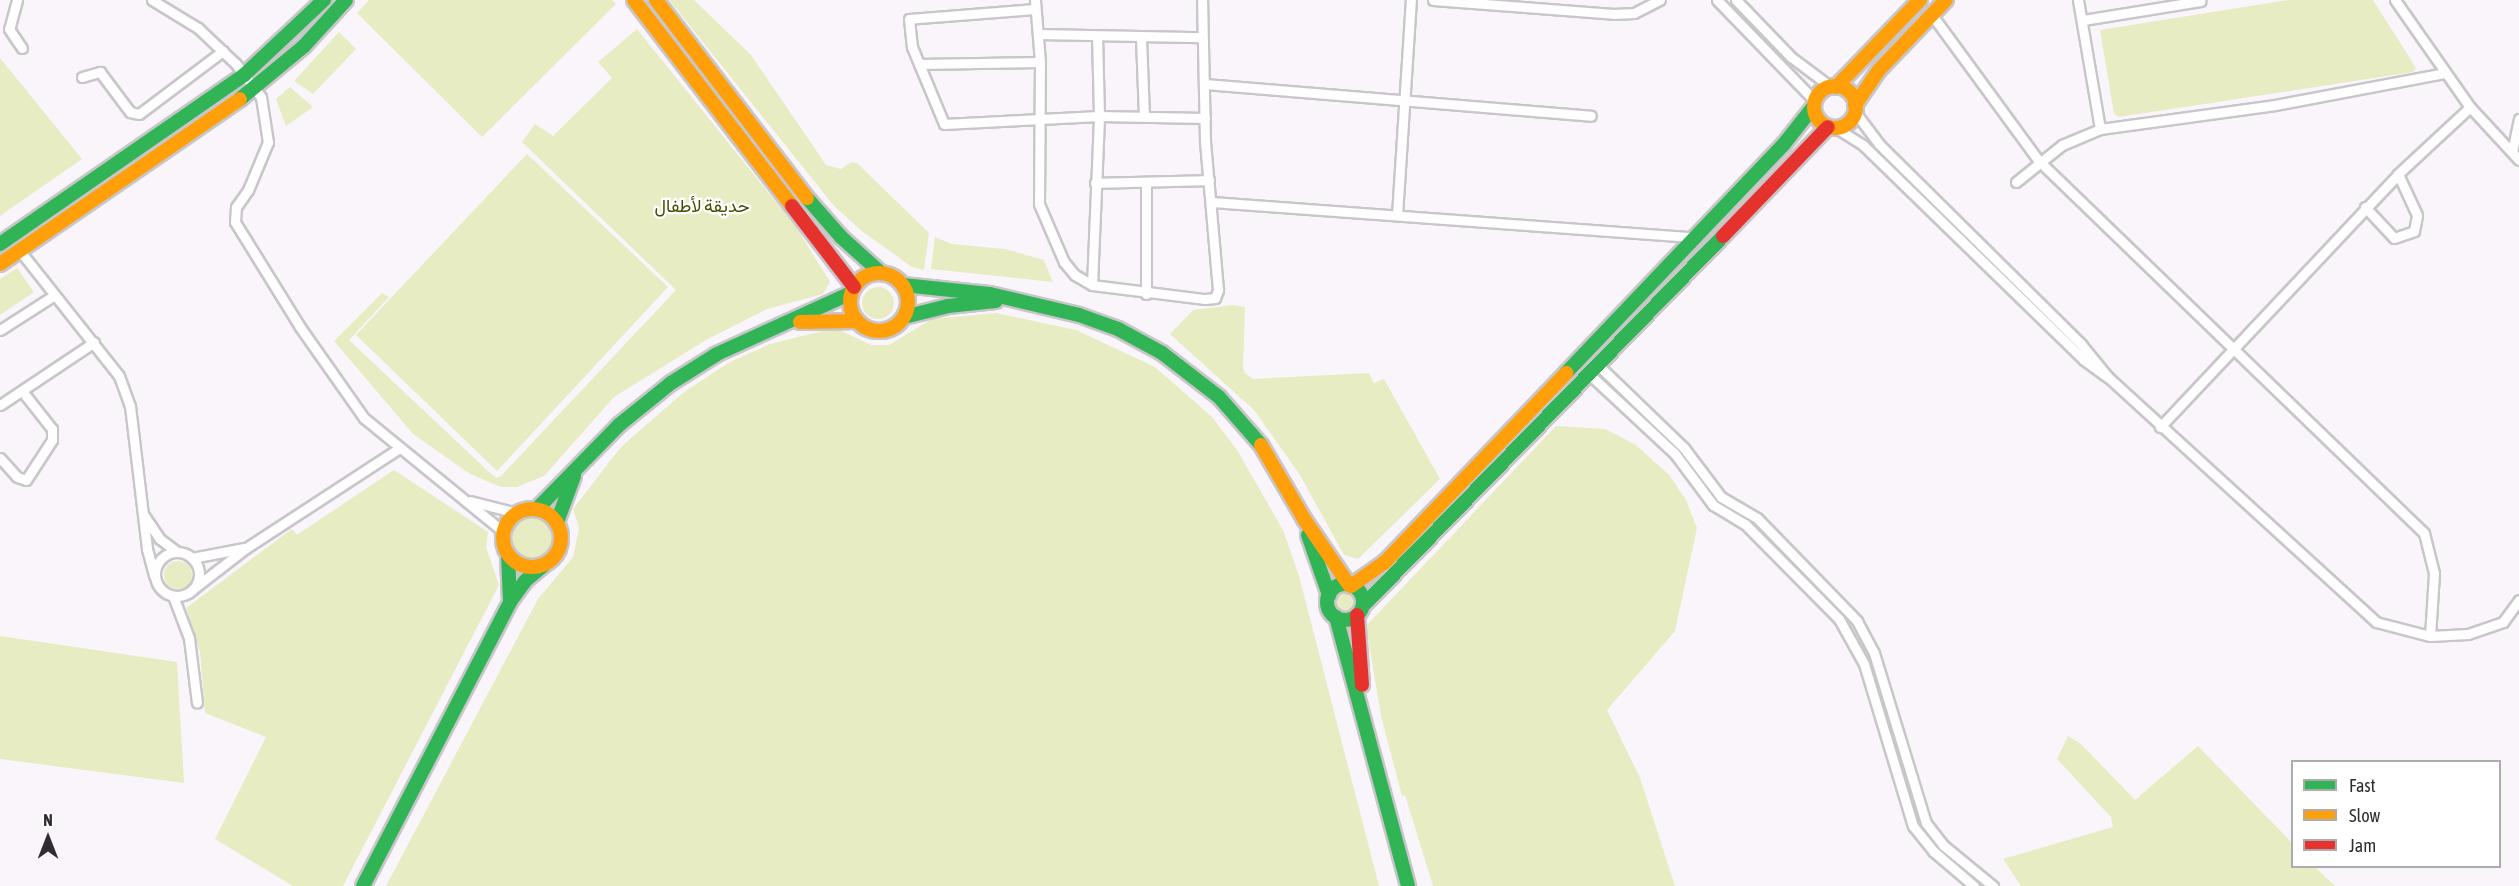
<!DOCTYPE html>
<meta charset="utf-8">
<style>
body{margin:0}
#map{position:relative;width:2519px;height:886px;overflow:hidden;background:#faf5fb;font-family:"Asap Condensed",Vazirmatn,sans-serif}
div>[style]{position:absolute}
.green>*{inset:0;background:#e7ecc3}
.round{border-radius:50%}
.roads{filter:drop-shadow(2px 0 #c9c6ca) drop-shadow(-2px 0 #c9c6ca) drop-shadow(0 2px #c9c6ca) drop-shadow(0 -2px #c9c6ca)}
.street>*{height:9px;margin:-4.5px;padding:0 4.5px;transform-origin:4.5px;border-radius:4.5px;background:#fefefe}
.street>.ring{margin:-4.5px;padding:0;box-sizing:content-box;background:none;border:9px solid #fefefe;border-radius:50%}
.fast>*{height:14px;margin:-7px;padding:0 7px;transform-origin:7px;border-radius:7px;background:#30b455}
.fast>.ring{margin:-7px;padding:0;box-sizing:content-box;background:none;border:14px solid #30b455;border-radius:50%}
.slow>*{height:14px;margin:-7px;padding:0 7px;transform-origin:7px;border-radius:7px;background:#ff9f0a}
.slow>.ring{margin:-7px;padding:0;box-sizing:content-box;background:none;border:14px solid #ff9f0a;border-radius:50%}
.jam>*{height:14px;margin:-7px;padding:0 7px;transform-origin:7px;border-radius:7px;background:#e5322d}
span{translate:-50% -50%;white-space:nowrap;text-align:center;line-height:1.15;-webkit-text-stroke:4.5px #fff;paint-order:stroke}
.park-label{font-size:18px;color:#464e02}
.legend{position:absolute;left:2291px;top:760px;width:210px;height:108px;box-sizing:border-box;background:#fff;border:2px solid #acabad;margin:0;padding:8px 10px;list-style:none;font-size:18px;color:#302d31}
.legend li{display:flex;align-items:center;gap:12px;height:30px}
.legend b{width:30px;border:2px solid #acabad}
.north{position:absolute;left:18px;top:808px;width:60px;height:60px;-webkit-text-stroke:4px #fff;paint-order:stroke;rotate:0deg;font-size:16px;font-weight:700;line-height:24px;text-align:center;color:#302d31}
.north::after{content:'';display:block;margin:auto;width:21px;height:27px;background:#302d31;clip-path:polygon(50% 0,100% 100%,50% 72%,0 100%)}
</style>
<div id="map">
<div class="green">
<div style="clip-path:polygon(369px 0,612px 0,616px 4px,482px 137px,357px 13px)"></div>
<div style="clip-path:polygon(669px 0,694px 0,751px 55px,826px 165px,841px 169px,851px 162px,857px 163px,929px 233px,924px 270px,912px 267px,863px 232px,834px 206px)"></div>
<div style="clip-path:polygon(2288px 0,2373px 0,2416px 68px,2413px 72px,2119px 117px,2114px 114px,2100px 30px)"></div>
<div style="clip-path:polygon(637px 29px,796px 227px,830px 282px,823px 294px,767px 309px,706px 340px,614px 397px,544px 476px,517px 487px,501px 487px,470px 474px,413px 434px,334px 341px,382px 293px,389px 297px,349px 340px,487px 470px,496px 478px,501px 476px,676px 290px,522px 142px,535px 124px,553px 136px,612px 78px,598px 62px)"></div>
<div style="clip-path:polygon(339px 32px,356px 49px,313px 94px,294px 81px)"></div>
<div style="clip-path:polygon(0 58px,82px 159px,0 216px)"></div>
<div style="clip-path:polygon(290px 87px,313px 107px,286px 126px,276px 99px)"></div>
<div style="clip-path:polygon(527px 154px,668px 287px,497px 471px,356px 335px)"></div>
<div style="clip-path:polygon(935px 237px,952px 244px,1005px 249px,1044px 260px,1053px 282px,931px 269px)"></div>
<div style="clip-path:polygon(17px 268px,34px 292px,0 315px,0 279px)"></div>
<div class="round" style="left:862px;top:287px;width:32px;height:32px"></div>
<div style="clip-path:polygon(1233px 305px,1245px 307px,1243px 369px,1246px 374px,1253px 379px,1369px 373px,1374px 383px,1384px 379px,1440px 479px,1358px 559px,1344px 555px,1300px 475px,1254px 410px,1170px 334px,1193px 310px)"></div>
<div style="clip-path:polygon(996px 313px,1076px 330px,1155px 367px,1212px 417px,1237px 450px,1283px 530px,1299px 576px,1379px 886px,386px 886px,538px 599px,573px 557px,579px 528px,573px 509px,621px 447px,684px 392px,730px 362px,770px 344px,835px 328px,871px 345px,889px 345px,932px 319px)"></div>
<div style="clip-path:polygon(1556px 426px,1605px 429px,1636px 445px,1669px 475px,1686px 500px,1697px 528px,1675px 631px,1607px 710px,1640px 778px,1675px 886px,1433px 886px,1405px 795px,1402px 796px,1381px 716px,1366px 626px)"></div>
<div style="clip-path:polygon(394px 470px,488px 532px,486px 547px,499px 585px,343px 886px,293px 886px,215px 839px,266px 737px,205px 713px,200px 652px,186px 608px,292px 529px,297px 535px)"></div>
<div class="round" style="left:511px;top:517px;width:44px;height:44px"></div>
<div class="round" style="left:164px;top:561px;width:28px;height:28px"></div>
<div class="round" style="left:1333px;top:589px;width:26px;height:26px"></div>
<div style="clip-path:polygon(0 636px,177px 662px,184px 783px,0 759px)"></div>
<div style="clip-path:polygon(2068px 736px,2081px 744px,2135px 800px,2198px 746px,2292px 843px,2292px 866px,2315px 867px,2335px 886px,2021px 886px,2003px 859px,2113px 827px,2111px 817px,2057px 759px)"></div>
</div>
<div class="roads">
<div class="street">
<div style="left:17px;top:0;width:30px;rotate:105deg"></div>
<div style="left:9px;top:29px;width:23px;rotate:56deg"></div>
<div style="left:152px;top:0;width:54px;rotate:31.3deg"></div>
<div style="left:198px;top:28px;width:52px;rotate:43.5deg"></div>
<div style="left:236px;top:64px;width:41px;rotate:52.9deg"></div>
<div style="left:261px;top:97px;width:46px;rotate:81.2deg"></div>
<div style="left:268px;top:142px;width:52px;rotate:112.6deg"></div>
<div style="left:248px;top:190px;width:21px;rotate:125deg"></div>
<div style="left:236px;top:207px;width:15px;rotate:94deg"></div>
<div style="left:235px;top:222px;width:123px;rotate:58.2deg"></div>
<div style="left:300px;top:327px;width:111px;rotate:54.9deg"></div>
<div style="left:364px;top:418px;width:181px;rotate:39.2deg"></div>
<div style="left:1035px;top:0;width:62px;rotate:85.4deg"></div>
<div style="left:1040px;top:62px;width:142px;rotate:90.4deg"></div>
<div style="left:1039px;top:204px;width:63px;rotate:66.7deg"></div>
<div style="left:1064px;top:262px;width:17px;rotate:50deg"></div>
<div style="left:1075px;top:275px;width:20px;rotate:30deg"></div>
<div style="left:1092px;top:285px;width:114px;rotate:7.1deg"></div>
<div style="left:1205px;top:299px;width:10px;rotate:-6deg"></div>
<div style="left:1215px;top:298px;width:9px;rotate:-69deg"></div>
<div style="left:1218px;top:290px;width:151px;rotate:-95deg"></div>
<div style="left:1205px;top:140px;width:140px;rotate:-91.2deg"></div>
<div style="left:1433px;top:0;width:181px;rotate:4.4deg"></div>
<div style="left:1613px;top:14px;width:21px;rotate:-3deg"></div>
<div style="left:1634px;top:13px;width:29px;rotate:-27deg"></div>
<div style="left:1717px;top:0;width:141px;rotate:45.9deg"></div>
<div style="left:1736px;top:0;width:79px;rotate:46deg"></div>
<div style="left:1791px;top:57px;width:50px;rotate:36.9deg"></div>
<div style="left:2078px;top:0;width:131px;rotate:80.3deg"></div>
<div style="left:2395px;top:0;width:131px;rotate:55deg"></div>
<div style="left:2470px;top:107px;width:72px;rotate:47.2deg"></div>
<div style="left:1035px;top:9px;width:126px;rotate:175.5deg"></div>
<div style="left:909px;top:19px;width:28px;rotate:84deg"></div>
<div style="left:912px;top:47px;width:83px;rotate:67.4deg"></div>
<div style="left:944px;top:124px;width:155px;rotate:-3deg"></div>
<div style="left:1099px;top:116px;width:106px;rotate:1.1deg"></div>
<div style="left:1932px;top:15px;width:181px;rotate:53.8deg"></div>
<div style="left:2039px;top:161px;width:535px;rotate:44.02deg"></div>
<div style="left:2424px;top:533px;width:41px;rotate:76deg"></div>
<div style="left:2434px;top:573px;width:63px;rotate:93.6deg"></div>
<div style="left:2083px;top:20px;width:119px;rotate:-9.2deg"></div>
<div style="left:1039px;top:34px;width:163px;rotate:1.1deg"></div>
<div style="left:1141px;top:38px;width:78px;rotate:87.8deg"></div>
<div style="left:919px;top:64px;width:121px;rotate:-0.9deg"></div>
<div style="left:82px;top:77px;width:19px;rotate:-16deg"></div>
<div style="left:100px;top:72px;width:50px;rotate:53.1deg"></div>
<div style="left:130px;top:112px;width:9px;rotate:13deg"></div>
<div style="left:139px;top:114px;width:105px;rotate:-36.9deg"></div>
<div style="left:1205px;top:84px;width:387px;rotate:4.7deg"></div>
<div style="left:1855px;top:112px;width:40px;rotate:53deg"></div>
<div style="left:1879px;top:144px;width:284px;rotate:44.7deg"></div>
<div style="left:2081px;top:344px;width:43px;rotate:50.7deg"></div>
<div style="left:2108px;top:377px;width:363px;rotate:42.4deg"></div>
<div style="left:2376px;top:622px;width:56px;rotate:14.5deg"></div>
<div style="left:2430px;top:636px;width:38px;rotate:-3deg"></div>
<div style="left:2468px;top:634px;width:37px;rotate:-19deg"></div>
<div style="left:2503px;top:622px;width:27px;rotate:-54deg"></div>
<div style="left:1836px;top:128px;width:32px;rotate:32deg"></div>
<div style="left:1863px;top:145px;width:308px;rotate:44.2deg"></div>
<div style="left:2084px;top:360px;width:27px;rotate:36deg"></div>
<div style="left:2512px;top:152px;width:34px;rotate:-78deg"></div>
<div style="left:2016px;top:182px;width:59px;rotate:-38.8deg"></div>
<div style="left:2062px;top:145px;width:41px;rotate:-22.8deg"></div>
<div style="left:2100px;top:129px;width:177px;rotate:-7.8deg"></div>
<div style="left:2275px;top:105px;width:172px;rotate:-10.7deg"></div>
<div style="left:1095px;top:183px;width:114px;rotate:-1.5deg"></div>
<div style="left:1146px;top:184px;width:110px;rotate:90deg"></div>
<div style="left:1213px;top:202px;width:482px;rotate:4.2deg"></div>
<div style="left:2365px;top:207px;width:42px;rotate:46.9deg"></div>
<div style="left:2394px;top:238px;width:21px;rotate:-19deg"></div>
<div style="left:2414px;top:231px;width:16px;rotate:-79deg"></div>
<div style="left:2417px;top:215px;width:45px;rotate:-114.9deg"></div>
<div style="left:2398px;top:174px;width:98px;rotate:-42.9deg"></div>
<div style="left:1397px;top:215px;width:215px;rotate:-86.3deg"></div>
<div style="left:20px;top:251px;width:159px;rotate:51.6deg"></div>
<div style="left:119px;top:376px;width:32px;rotate:70deg"></div>
<div style="left:130px;top:406px;width:144px;rotate:83.2deg"></div>
<div style="left:147px;top:549px;width:28px;rotate:75deg"></div>
<div style="left:1092px;top:285px;width:169px;rotate:-87.6deg"></div>
<div style="left:1099px;top:116px;width:80px;rotate:-91.4deg"></div>
<div style="left:0;top:330px;width:63px;rotate:-32.7deg"></div>
<div style="left:1598px;top:365px;width:120px;rotate:44deg"></div>
<div style="left:1684px;top:448px;width:61px;rotate:52.9deg"></div>
<div style="left:1721px;top:497px;width:42px;rotate:30.3deg"></div>
<div style="left:1757px;top:518px;width:144px;rotate:45.8deg"></div>
<div style="left:1857px;top:621px;width:36px;rotate:62deg"></div>
<div style="left:1874px;top:653px;width:178px;rotate:73deg"></div>
<div style="left:1926px;top:823px;width:28px;rotate:52deg"></div>
<div style="left:1943px;top:845px;width:65px;rotate:39.4deg"></div>
<div style="left:1589px;top:374px;width:117px;rotate:42.9deg"></div>
<div style="left:1675px;top:454px;width:64px;rotate:53.3deg"></div>
<div style="left:1713px;top:505px;width:37px;rotate:31deg"></div>
<div style="left:1745px;top:524px;width:134px;rotate:45.3deg"></div>
<div style="left:1839px;top:619px;width:51px;rotate:60.9deg"></div>
<div style="left:1864px;top:664px;width:169px;rotate:73.2deg"></div>
<div style="left:1913px;top:826px;width:32px;rotate:51deg"></div>
<div style="left:1933px;top:851px;width:54px;rotate:40.5deg"></div>
<div style="left:0;top:405px;width:113px;rotate:-33.8deg"></div>
<div style="left:2160px;top:427px;width:347px;rotate:-46.7deg"></div>
<div style="left:0;top:458px;width:25px;rotate:48deg"></div>
<div style="left:17px;top:477px;width:9px;rotate:18deg"></div>
<div style="left:26px;top:480px;width:48px;rotate:-57deg"></div>
<div style="left:52px;top:440px;width:11px;rotate:-90deg"></div>
<div style="left:52px;top:429px;width:48px;rotate:-128.3deg"></div>
<div style="left:470px;top:501px;width:49px;rotate:14.3deg"></div>
<div style="left:143px;top:514px;width:30px;rotate:56deg"></div>
<div style="left:160px;top:539px;width:21px;rotate:37deg"></div>
<div class="ring" style="left:155px;top:552px;width:35px;height:35px"></div>
<div style="left:192px;top:558px;width:53px;rotate:-10.9deg"></div>
<div style="left:193px;top:589px;width:67px;rotate:-37.7deg"></div>
<div style="left:246px;top:548px;width:181px;rotate:-33.1deg"></div>
<div style="left:173px;top:596px;width:45px;rotate:69.1deg"></div>
<div style="left:189px;top:638px;width:65px;rotate:83deg"></div>
</div>
<div class="fast">
<div style="left:240px;top:99px;width:83px;rotate:-39.6deg"></div>
<div style="left:304px;top:46px;width:62px;rotate:-47.6deg"></div>
<div style="left:807px;top:198px;width:52px;rotate:48.9deg"></div>
<div style="left:841px;top:237px;width:54px;rotate:42deg"></div>
<div style="left:0;top:244px;width:297px;rotate:-34.7deg"></div>
<div style="left:244px;top:75px;width:110px;rotate:-43.2deg"></div>
<div style="left:903px;top:285px;width:87px;rotate:5.9deg"></div>
<div style="left:990px;top:294px;width:91px;rotate:13.3deg"></div>
<div style="left:1079px;top:315px;width:41px;rotate:19.7deg"></div>
<div style="left:1118px;top:329px;width:50px;rotate:28.6deg"></div>
<div style="left:1162px;top:353px;width:72px;rotate:37.7deg"></div>
<div style="left:1219px;top:397px;width:64px;rotate:48.8deg"></div>
<div style="left:904px;top:317px;width:45px;rotate:-14deg"></div>
<div style="left:948px;top:306px;width:48px;rotate:-5.9deg"></div>
<div style="left:1566px;top:373px;width:316px;rotate:-46.4deg"></div>
<div style="left:1784px;top:144px;width:48px;rotate:-51.7deg"></div>
<div style="left:537px;top:509px;width:117px;rotate:-45.7deg"></div>
<div style="left:619px;top:425px;width:67px;rotate:-38.9deg"></div>
<div style="left:671px;top:383px;width:54px;rotate:-32.2deg"></div>
<div style="left:717px;top:354px;width:147px;rotate:-24.5deg"></div>
<div style="left:557px;top:522px;width:49px;rotate:-69.7deg"></div>
<div style="left:1308px;top:535px;width:64px;rotate:70.7deg"></div>
<div style="left:508px;top:555px;width:45px;rotate:87.5deg"></div>
<div class="ring" style="left:1327px;top:584px;width:22px;height:22px"></div>
<div style="left:1363px;top:606px;width:516px;rotate:-45.78deg"></div>
<div style="left:1336px;top:617px;width:278px;rotate:75deg"></div>
<div style="left:363px;top:886px;width:320px;rotate:-62.6deg"></div>
<div style="left:510px;top:602px;width:26px;rotate:-54deg"></div>
<div style="left:525px;top:581px;width:25px;rotate:-40deg"></div>
</div>
<div class="slow">
<div style="left:634px;top:0;width:260px;rotate:52.5deg"></div>
<div style="left:656px;top:0;width:249px;rotate:52.7deg"></div>
<div class="ring" style="left:1814px;top:86px;width:28px;height:28px"></div>
<div style="left:1836px;top:87px;width:121px;rotate:-46deg"></div>
<div style="left:1855px;top:105px;width:42px;rotate:-55.6deg"></div>
<div style="left:1879px;top:70px;width:97px;rotate:-46.3deg"></div>
<div style="left:0;top:264px;width:291px;rotate:-34.5deg"></div>
<div class="ring" style="left:850px;top:273px;width:44px;height:44px"></div>
<div style="left:800px;top:322px;width:57px;rotate:-1deg"></div>
<div style="left:1261px;top:445px;width:86px;rotate:59.8deg"></div>
<div style="left:1304px;top:519px;width:80px;rotate:55.7deg"></div>
<div class="ring" style="left:503px;top:509px;width:44px;height:44px"></div>
<div style="left:1351px;top:586px;width:42px;rotate:-35.2deg"></div>
<div style="left:1385px;top:562px;width:262px;rotate:-46.2deg"></div>
</div>
<div class="jam">
<div style="left:792px;top:206px;width:102px;rotate:52.6deg"></div>
<div style="left:1723px;top:236px;width:151px;rotate:-46.1deg"></div>
<div style="left:1357px;top:615px;width:70px;rotate:85.9deg"></div>
</div>
</div>
<div class="park-label">
<span style="left:702px;top:206px">حديقة لأطفال</span>
</div>
<ul class="legend">
<li><b style="height:8px;background:#30b455"></b>Fast</li>
<li><b style="height:8px;background:#ff9f0a"></b>Slow</li>
<li><b style="height:8px;background:#e5322d"></b>Jam</li>
</ul>
<div class="north">N</div>
</div>
